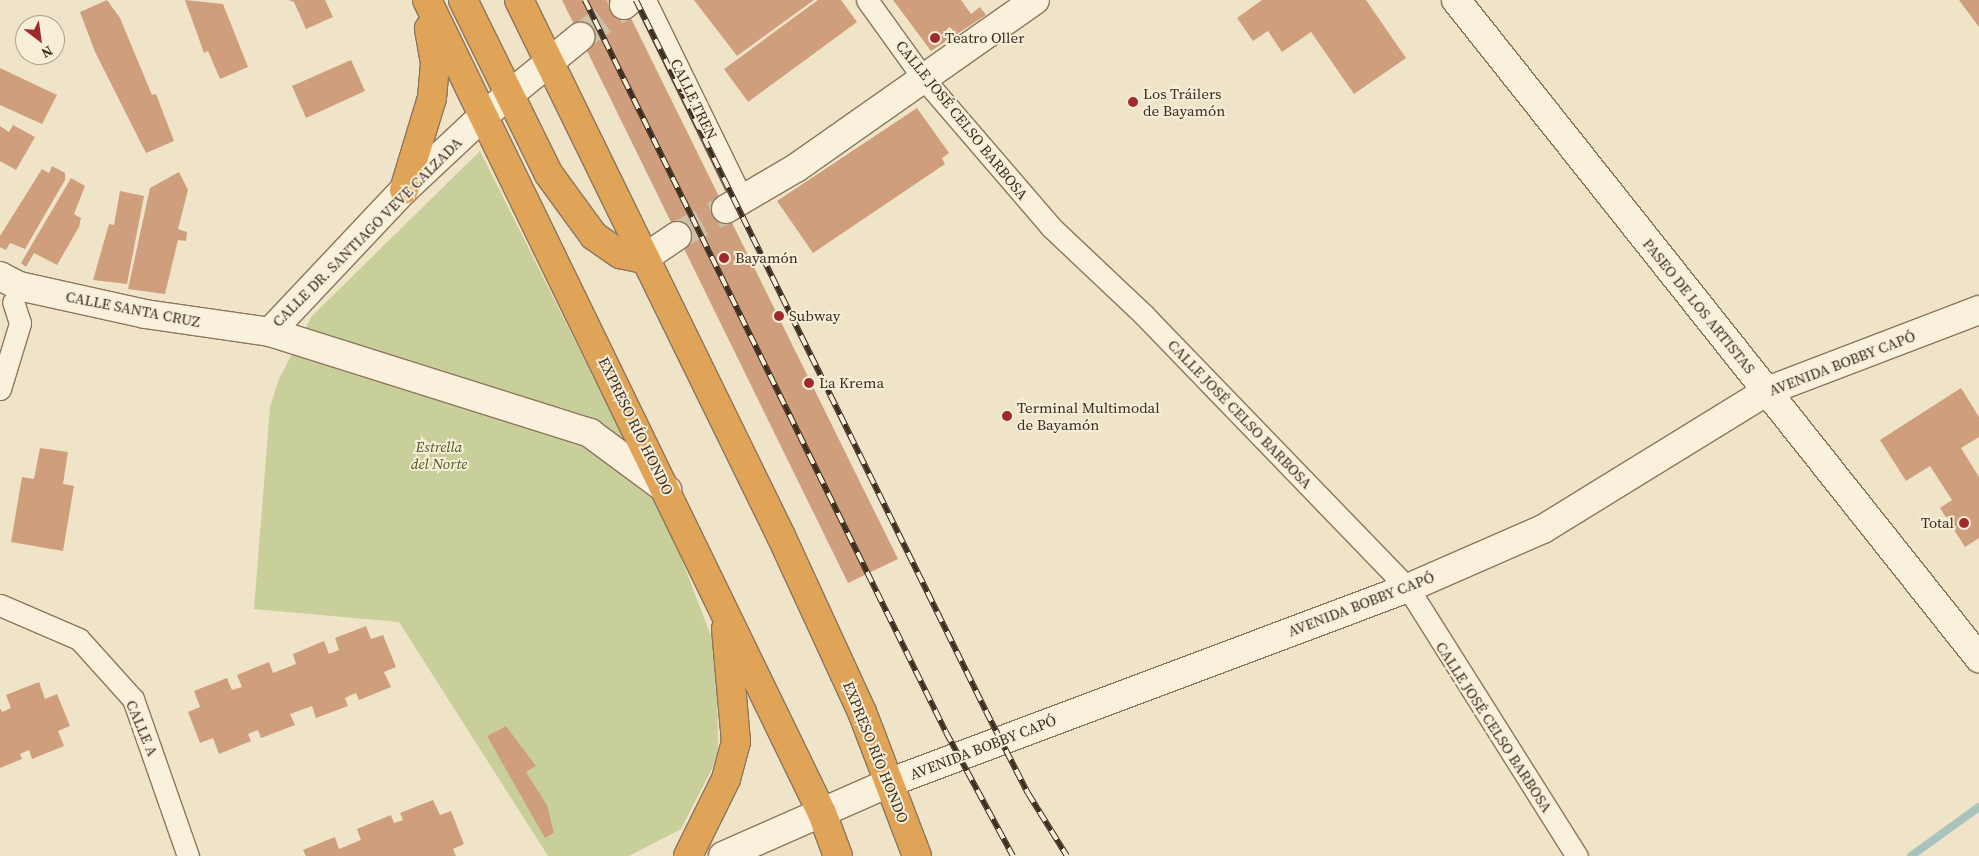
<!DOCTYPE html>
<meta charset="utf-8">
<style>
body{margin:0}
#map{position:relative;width:1979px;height:856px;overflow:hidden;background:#f0e4c8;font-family:"Source Serif 4",serif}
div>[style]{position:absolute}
.green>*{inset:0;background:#c9cf9b}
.stream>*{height:8px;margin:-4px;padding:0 4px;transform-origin:4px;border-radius:4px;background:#a9c4bc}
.building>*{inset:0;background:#cf9f7d}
.secondary-tunnel>*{height:28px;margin-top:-14px;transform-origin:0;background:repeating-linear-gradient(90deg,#ccc0a6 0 28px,transparent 0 42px)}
.roads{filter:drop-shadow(1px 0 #8d765c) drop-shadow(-1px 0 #8d765c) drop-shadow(0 1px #8d765c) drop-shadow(0 -1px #8d765c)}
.street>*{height:21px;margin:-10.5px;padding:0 10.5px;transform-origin:10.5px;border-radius:10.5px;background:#faf1dc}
.secondary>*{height:28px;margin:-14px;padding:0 14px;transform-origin:14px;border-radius:14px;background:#faf1dc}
.highway>*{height:28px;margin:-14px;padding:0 14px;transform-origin:14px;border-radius:14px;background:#e0a458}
.rail>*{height:5.5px;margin-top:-2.75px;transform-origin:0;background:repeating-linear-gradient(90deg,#f7eed8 0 11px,#3d2e20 0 22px);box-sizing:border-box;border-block:1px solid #3d2e20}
.dots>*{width:14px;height:14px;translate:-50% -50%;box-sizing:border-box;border:2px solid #f7eed8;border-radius:50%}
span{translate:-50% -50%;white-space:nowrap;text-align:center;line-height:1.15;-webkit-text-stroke:4px #f7eed8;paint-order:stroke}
.poi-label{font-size:15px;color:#3d2e20}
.left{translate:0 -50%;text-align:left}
.right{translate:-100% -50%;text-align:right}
.street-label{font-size:15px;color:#3d2e20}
.park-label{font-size:15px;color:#4d5a26;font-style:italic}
.north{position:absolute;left:15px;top:15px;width:50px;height:50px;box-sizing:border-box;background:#f7eed8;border:1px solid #ada18e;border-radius:50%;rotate:150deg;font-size:14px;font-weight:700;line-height:20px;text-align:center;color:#3d2e20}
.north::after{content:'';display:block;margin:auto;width:18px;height:22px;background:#9e2a2b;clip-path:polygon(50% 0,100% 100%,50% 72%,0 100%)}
</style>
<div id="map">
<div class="green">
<div style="clip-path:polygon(480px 151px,674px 539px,717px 652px,718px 757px,681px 829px,629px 856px,548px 856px,399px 622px,254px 609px,270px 407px,279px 379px,312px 316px)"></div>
</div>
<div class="stream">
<div style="left:1911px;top:856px;width:84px;rotate:-35.8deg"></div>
</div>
<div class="building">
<div style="clip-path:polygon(107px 0,120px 18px,152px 95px,156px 94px,174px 141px,146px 153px,95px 52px,80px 12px)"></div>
<div style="clip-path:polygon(185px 0,223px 4px,248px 67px,220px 79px,208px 51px,204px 53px)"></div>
<div style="clip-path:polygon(288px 0,325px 0,333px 17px,306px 29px,294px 2px)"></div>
<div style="clip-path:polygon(562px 0,622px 0,898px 559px,848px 583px)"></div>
<div style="clip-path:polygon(694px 0,814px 0,737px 56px)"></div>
<div style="clip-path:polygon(818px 0,841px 0,857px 22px,748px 102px,724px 69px)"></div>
<div style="clip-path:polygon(893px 0,961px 0,971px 14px,980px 7px,986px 15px,931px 51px)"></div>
<div style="clip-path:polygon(1262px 0,1366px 0,1406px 58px,1354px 94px,1311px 32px,1282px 52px,1268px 31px,1253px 41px,1237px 18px)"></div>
<div style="clip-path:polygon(1959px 0,1979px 0,1979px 27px)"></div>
<div style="clip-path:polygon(351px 60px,365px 91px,306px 118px,292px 86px)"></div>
<div style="clip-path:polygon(0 68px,57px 95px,42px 124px,0 105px)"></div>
<div style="clip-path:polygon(917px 108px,949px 153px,942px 158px,945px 164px,813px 253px,777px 201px)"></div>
<div style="clip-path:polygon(13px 125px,35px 137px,16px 170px,0 161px,0 126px,9px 132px)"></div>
<div style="clip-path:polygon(52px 166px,65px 173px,65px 180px,25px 249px,10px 243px,6px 250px,0 247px,0 236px,42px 169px,49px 173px)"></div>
<div style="clip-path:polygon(179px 172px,188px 190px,178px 229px,187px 232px,186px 241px,178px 240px,165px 294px,128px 289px,150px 188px)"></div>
<div style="clip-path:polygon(71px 178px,85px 186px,74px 214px,81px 218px,79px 227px,57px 265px,34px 253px,26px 267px,21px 263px)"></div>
<div style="clip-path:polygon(120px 191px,144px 196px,127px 284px,93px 280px,109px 224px,114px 225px)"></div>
<div style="clip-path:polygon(1961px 388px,1979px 417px,1979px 437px,1961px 448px,1979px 477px,1979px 538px,1965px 547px,1940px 508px,1952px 500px,1930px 466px,1906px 481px,1880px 440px)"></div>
<div style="clip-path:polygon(40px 448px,68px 452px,63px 484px,74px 486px,63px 551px,11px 542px,22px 477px,34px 479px)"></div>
<div style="clip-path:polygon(366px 626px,371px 639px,383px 635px,396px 667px,384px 672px,391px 687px,359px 700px,356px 693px,351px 695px,345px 698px,348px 706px,316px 718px,312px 706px,290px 714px,295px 725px,261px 738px,258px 730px,248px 734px,251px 741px,219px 754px,213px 738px,200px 743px,188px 712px,200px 707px,194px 691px,227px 678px,232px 690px,242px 687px,237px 675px,269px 662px,273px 673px,296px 664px,293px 654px,324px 641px,329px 654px,339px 650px,335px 638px)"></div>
<div style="clip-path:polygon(39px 682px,45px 699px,57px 694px,70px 726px,58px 731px,64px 746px,32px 759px,29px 750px,20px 754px,22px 759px,0 768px,0 708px,2px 712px,11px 708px,6px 695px)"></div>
<div style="clip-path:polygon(506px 726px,536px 766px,526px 772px,547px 805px,554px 833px,545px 838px,487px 736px)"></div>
<div style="clip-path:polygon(433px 800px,440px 815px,451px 811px,464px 844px,453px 849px,456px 856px,306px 856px,303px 850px,335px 837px,339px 849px,361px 840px,357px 829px,391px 815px,394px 823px,403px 820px,400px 813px)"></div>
</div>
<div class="secondary-tunnel">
<div style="left:580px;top:37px;width:54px;rotate:-36deg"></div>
<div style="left:677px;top:236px;width:56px;rotate:-28.9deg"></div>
</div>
<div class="roads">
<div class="street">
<div style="left:645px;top:0;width:221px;rotate:64deg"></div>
<div style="left:867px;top:0;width:96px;rotate:54.3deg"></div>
<div style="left:923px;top:78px;width:196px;rotate:49.3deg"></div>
<div style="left:1051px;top:227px;width:128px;rotate:43.4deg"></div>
<div style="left:1144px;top:315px;width:380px;rotate:46deg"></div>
<div style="left:1408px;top:588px;width:317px;rotate:57.8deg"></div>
<div style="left:0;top:389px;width:69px;rotate:-73.1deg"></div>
<div style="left:20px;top:323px;width:22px;rotate:-108deg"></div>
<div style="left:0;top:605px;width:86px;rotate:23.3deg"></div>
<div style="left:79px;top:639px;width:81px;rotate:48deg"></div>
<div style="left:133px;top:699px;width:166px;rotate:70.7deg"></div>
</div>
<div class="secondary">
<div style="left:1456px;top:0;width:841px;rotate:51.52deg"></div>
<div style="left:624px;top:5px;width:8px;rotate:-40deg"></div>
<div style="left:726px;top:209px;width:81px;rotate:-30.4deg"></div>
<div style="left:796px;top:168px;width:292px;rotate:-35.1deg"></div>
<div style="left:643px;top:259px;width:41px;rotate:-34.1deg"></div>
<div style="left:0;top:276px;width:21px;rotate:28deg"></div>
<div style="left:19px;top:286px;width:129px;rotate:12.5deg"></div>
<div style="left:145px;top:314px;width:126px;rotate:8.2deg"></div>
<div style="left:270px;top:332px;width:336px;rotate:17.5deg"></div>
<div style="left:590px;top:433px;width:96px;rotate:36.5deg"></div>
<div style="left:270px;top:332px;width:195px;rotate:-46.7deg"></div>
<div style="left:404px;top:190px;width:107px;rotate:-43.1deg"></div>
<div style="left:482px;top:117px;width:127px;rotate:-39.2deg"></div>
<div style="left:723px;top:856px;width:184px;rotate:-23.8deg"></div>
<div style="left:891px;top:782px;width:552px;rotate:-20.57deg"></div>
<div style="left:1408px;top:588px;width:147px;rotate:-23.6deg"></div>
<div style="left:1543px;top:529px;width:263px;rotate:-31.6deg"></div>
<div style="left:1767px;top:391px;width:227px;rotate:-20.9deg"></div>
</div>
<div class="highway">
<div style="left:427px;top:0;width:904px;rotate:64.09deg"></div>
<div style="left:822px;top:813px;width:46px;rotate:69.6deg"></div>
<div style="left:463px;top:0;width:193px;rotate:63.8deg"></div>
<div style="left:548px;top:173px;width:78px;rotate:53.9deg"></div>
<div style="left:594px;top:236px;width:32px;rotate:35deg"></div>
<div style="left:620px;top:254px;width:24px;rotate:12deg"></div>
<div style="left:519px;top:0;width:597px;rotate:63.95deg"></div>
<div style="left:781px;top:536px;width:194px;rotate:65.3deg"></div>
<div style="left:862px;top:712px;width:154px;rotate:69.1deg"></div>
<div style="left:404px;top:190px;width:96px;rotate:-73.1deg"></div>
<div style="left:432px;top:98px;width:35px;rotate:-85deg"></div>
<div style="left:435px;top:63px;width:35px;rotate:-100deg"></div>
<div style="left:688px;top:856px;width:86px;rotate:-63.7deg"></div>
<div style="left:726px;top:779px;width:38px;rotate:-75deg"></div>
<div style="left:736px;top:742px;width:114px;rotate:-95deg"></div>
</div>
</div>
<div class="rail">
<div style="left:585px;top:0;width:816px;rotate:63.75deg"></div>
<div style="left:946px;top:732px;width:141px;rotate:61.6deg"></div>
<div style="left:636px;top:0;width:792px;rotate:63.79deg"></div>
<div style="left:986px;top:711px;width:92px;rotate:62.9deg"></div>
<div style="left:1028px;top:793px;width:74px;rotate:58.2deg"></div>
</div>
<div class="dots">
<div style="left:935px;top:38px;background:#9e2a2b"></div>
<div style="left:1133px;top:102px;background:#9e2a2b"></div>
<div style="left:724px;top:258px;background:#9e2a2b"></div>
<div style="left:779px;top:316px;background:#9e2a2b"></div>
<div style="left:809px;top:383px;background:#9e2a2b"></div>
<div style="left:1007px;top:416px;background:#9e2a2b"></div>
<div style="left:1964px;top:523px;background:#9e2a2b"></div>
</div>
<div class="poi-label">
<span class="left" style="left:945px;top:38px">Teatro Oller</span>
<span class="left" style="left:1143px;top:102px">Los Tráilers<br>de Bayamón</span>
<span class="left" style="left:735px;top:258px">Bayamón</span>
<span class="left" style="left:789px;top:316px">Subway</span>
<span class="left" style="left:819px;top:383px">La Krema</span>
<span class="left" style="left:1017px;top:416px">Terminal Multimodal<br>de Bayamón</span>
<span class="right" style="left:1954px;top:523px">Total</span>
</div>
<div class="street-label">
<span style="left:694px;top:99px;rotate:64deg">CALLE TREN</span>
<span style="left:962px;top:120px;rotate:51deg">CALLE JOSÉ CELSO BARBOSA</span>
<span style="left:367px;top:232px;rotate:-45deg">CALLE DR. SANTIAGO VEVE CALZADA</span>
<span style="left:1699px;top:306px;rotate:51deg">PASEO DE LOS ARTISTAS</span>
<span style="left:133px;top:309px;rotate:11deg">CALLE SANTA CRUZ</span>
<span style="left:1842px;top:363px;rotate:-21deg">AVENIDA BOBBY CAPÓ</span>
<span style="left:1240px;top:414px;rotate:46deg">CALLE JOSÉ CELSO BARBOSA</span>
<span style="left:636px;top:426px;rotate:64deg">EXPRESO RÍO HONDO</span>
<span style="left:1361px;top:604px;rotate:-21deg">AVENIDA BOBBY CAPÓ</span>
<span style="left:1494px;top:727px;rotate:57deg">CALLE JOSÉ CELSO BARBOSA</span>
<span style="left:142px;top:728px;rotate:67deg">CALLE A</span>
<span style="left:983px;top:747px;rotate:-21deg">AVENIDA BOBBY CAPÓ</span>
<span style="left:876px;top:752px;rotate:68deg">EXPRESO RÍO HONDO</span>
</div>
<div class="park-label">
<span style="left:439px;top:455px">Estrella<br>del Norte</span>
</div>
<div class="north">N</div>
</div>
